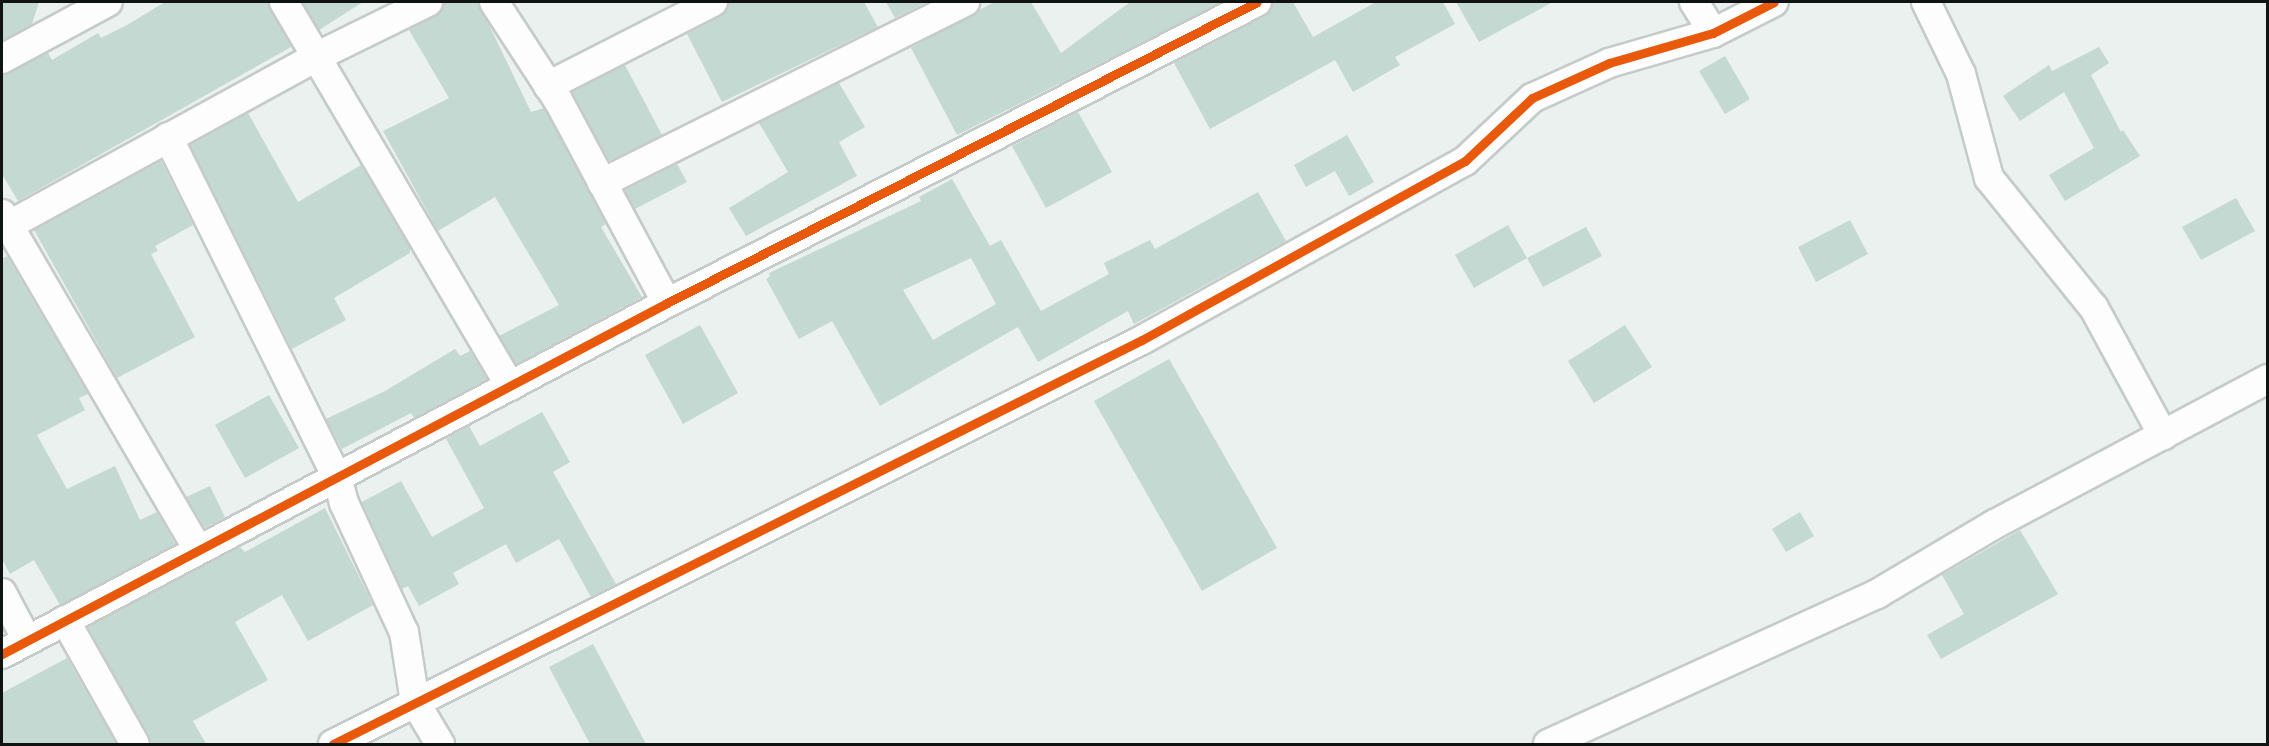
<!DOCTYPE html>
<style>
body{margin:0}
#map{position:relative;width:2269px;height:746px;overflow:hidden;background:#eaf1ee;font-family:"Fira Sans Condensed",sans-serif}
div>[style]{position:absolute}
.building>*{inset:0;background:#c4d9d2}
.roads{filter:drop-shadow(2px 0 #c5cbc8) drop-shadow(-2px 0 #c5cbc8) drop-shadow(0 2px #c5cbc8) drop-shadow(0 -2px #c5cbc8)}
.minor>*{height:28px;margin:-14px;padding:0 14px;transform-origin:14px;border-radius:14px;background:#fcfdfc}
.cycleway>*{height:9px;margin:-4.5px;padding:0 4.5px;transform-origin:4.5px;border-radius:4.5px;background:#e8590c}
span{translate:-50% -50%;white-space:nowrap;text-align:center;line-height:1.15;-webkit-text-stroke:5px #fff;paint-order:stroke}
.frame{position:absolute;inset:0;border:3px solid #0f1412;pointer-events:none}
</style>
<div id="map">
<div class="building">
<div style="clip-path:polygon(2px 2px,39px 2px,32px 24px,2px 41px)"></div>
<div style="clip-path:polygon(165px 2px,268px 2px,291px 47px,18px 201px,2px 174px,2px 75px,48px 53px,52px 60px,98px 33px,101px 38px,127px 25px)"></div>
<div style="clip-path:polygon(303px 2px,363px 2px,319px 30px)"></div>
<div style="clip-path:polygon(444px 2px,478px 2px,531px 112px,544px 108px,606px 224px,601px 227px,642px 297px,516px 364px,499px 336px,559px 305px,495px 197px,438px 231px,383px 131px,449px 98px,409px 30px,436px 16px)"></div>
<div style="clip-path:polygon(729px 2px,864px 2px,878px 27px,722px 102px,687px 34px,721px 16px)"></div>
<div style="clip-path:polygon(886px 2px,925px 2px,925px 3px,895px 18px)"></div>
<div style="clip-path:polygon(994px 2px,1031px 2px,1061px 53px,1130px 2px,1222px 2px,957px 135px,911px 48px)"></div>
<div style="clip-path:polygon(1273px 2px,1293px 2px,1313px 37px,1376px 2px,1443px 2px,1455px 24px,1395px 57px,1400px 65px,1353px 92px,1335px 60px,1210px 129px,1174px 63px,1264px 17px)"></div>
<div style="clip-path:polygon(1456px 2px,1553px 2px,1479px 42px)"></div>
<div style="clip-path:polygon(2099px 47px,2109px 63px,2091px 75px,2121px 132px,2123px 130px,2140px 156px,2065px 201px,2049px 175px,2094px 148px,2064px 92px,2020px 121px,2003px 96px,2049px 65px,2052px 71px)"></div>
<div style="clip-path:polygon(1725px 56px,1750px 99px,1725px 114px,1699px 71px)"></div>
<div style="clip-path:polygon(625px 65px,662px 135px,609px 161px,572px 92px)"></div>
<div style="clip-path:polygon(839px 83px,865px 127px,839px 142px,857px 176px,746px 236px,729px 208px,788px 172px,759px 123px)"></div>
<div style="clip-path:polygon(1078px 112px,1112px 172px,1046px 208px,1012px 146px)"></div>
<div style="clip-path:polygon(248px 113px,298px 202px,361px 165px,410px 248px,410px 253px,334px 298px,346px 320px,292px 349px,190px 145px)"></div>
<div style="clip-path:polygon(1347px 135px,1374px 182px,1349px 196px,1335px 171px,1306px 187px,1294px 165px)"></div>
<div style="clip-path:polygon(161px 161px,193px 225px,155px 246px,158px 251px,151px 254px,195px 337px,117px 378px,34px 230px)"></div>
<div style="clip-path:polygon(677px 164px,687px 182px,635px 209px,625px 190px)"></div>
<div style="clip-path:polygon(evenodd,952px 179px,990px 246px,1001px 240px,1041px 311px,1109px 274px,1104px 263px,1150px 240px,1155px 249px,1258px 192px,1286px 241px,1134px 324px,1128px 311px,1038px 362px,1018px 327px,880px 406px,832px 321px,799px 339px,766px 279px,770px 276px,769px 273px,921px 201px,919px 197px,952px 179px,971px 258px,996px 304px,933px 340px,903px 290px,971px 258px)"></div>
<div style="clip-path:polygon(2236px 198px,2255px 231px,2201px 260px,2182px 227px)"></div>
<div style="clip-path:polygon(1850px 220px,1868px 254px,1816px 282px,1798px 247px)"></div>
<div style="clip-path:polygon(1508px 225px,1527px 258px,1474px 288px,1455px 255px)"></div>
<div style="clip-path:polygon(1586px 227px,1602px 256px,1543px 287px,1527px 258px)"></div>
<div style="clip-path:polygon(7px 256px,88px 394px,79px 398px,85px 410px,37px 435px,67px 489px,115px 466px,140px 520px,157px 512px,175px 544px,60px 605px,34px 560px,10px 574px,2px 559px,2px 259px)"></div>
<div style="clip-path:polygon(700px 325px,738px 393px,683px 424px,645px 355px)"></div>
<div style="clip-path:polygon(1625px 325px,1652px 367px,1594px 403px,1568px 361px)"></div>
<div style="clip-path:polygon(455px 349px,460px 356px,470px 351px,487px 379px,414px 418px,411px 413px,342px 449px,326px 419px,385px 391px)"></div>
<div style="clip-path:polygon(1169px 359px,1277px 548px,1202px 591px,1094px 401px)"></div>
<div style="clip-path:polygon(269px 395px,299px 448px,245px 478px,215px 425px)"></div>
<div style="clip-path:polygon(542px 412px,570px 462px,553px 472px,616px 584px,591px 597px,559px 539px,516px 563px,506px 544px,453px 573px,459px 584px,419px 606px,408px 586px,402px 589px,362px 502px,401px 481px,432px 537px,484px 508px,446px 439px,469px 426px,480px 446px)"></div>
<div style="clip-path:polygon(210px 486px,225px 517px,205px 528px,186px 497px)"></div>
<div style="clip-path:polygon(325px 508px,373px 605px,308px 641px,282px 595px,235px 622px,268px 680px,193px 721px,206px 744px,151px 744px,88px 627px,240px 547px,245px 552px)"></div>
<div style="clip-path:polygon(1800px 512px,1814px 536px,1786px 552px,1772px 529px)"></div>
<div style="clip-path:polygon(2020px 530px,2058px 594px,1941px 659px,1927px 635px,1964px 614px,1942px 575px)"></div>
<div style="clip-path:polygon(593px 644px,646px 744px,590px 744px,549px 667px)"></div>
<div style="clip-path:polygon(67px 658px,116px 744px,2px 744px,2px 693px)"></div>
</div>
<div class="roads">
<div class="minor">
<div style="left:284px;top:2px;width:446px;rotate:59.5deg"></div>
<div style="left:494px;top:2px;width:117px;rotate:56.9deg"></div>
<div style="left:558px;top:100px;width:230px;rotate:61.8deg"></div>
<div style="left:1694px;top:2px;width:36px;rotate:58deg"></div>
<div style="left:1926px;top:2px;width:80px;rotate:64.1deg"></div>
<div style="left:1961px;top:74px;width:108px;rotate:74.9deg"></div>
<div style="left:1989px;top:178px;width:167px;rotate:51.1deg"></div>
<div style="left:2094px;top:308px;width:145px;rotate:61.5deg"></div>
<div style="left:2px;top:59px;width:120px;rotate:-28.3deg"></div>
<div style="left:548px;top:86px;width:185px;rotate:-27deg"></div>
<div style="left:168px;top:137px;width:380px;rotate:63.6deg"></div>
<div style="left:337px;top:477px;width:27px;rotate:75deg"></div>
<div style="left:344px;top:503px;width:142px;rotate:65.1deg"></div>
<div style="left:404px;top:632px;width:71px;rotate:81.1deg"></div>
<div style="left:415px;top:702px;width:49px;rotate:59.2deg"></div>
<div style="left:602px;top:183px;width:406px;rotate:-26.5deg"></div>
<div style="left:2px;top:214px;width:389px;rotate:59.7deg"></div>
<div style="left:2px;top:229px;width:358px;rotate:-28.7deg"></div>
<div style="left:316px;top:57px;width:125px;rotate:-26.2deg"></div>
<div style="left:2px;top:593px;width:53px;rotate:62deg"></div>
<div style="left:65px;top:620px;width:142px;rotate:60.6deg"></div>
<div style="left:2px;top:654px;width:752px;rotate:-27.83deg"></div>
<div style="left:667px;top:303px;width:662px;rotate:-27.03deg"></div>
<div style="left:333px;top:744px;width:904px;rotate:-26.54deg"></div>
<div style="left:1142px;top:340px;width:369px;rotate:-29deg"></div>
<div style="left:1465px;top:161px;width:92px;rotate:-43.2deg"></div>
<div style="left:1532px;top:98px;width:85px;rotate:-24.4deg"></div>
<div style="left:1609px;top:63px;width:108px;rotate:-16.1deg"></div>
<div style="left:1713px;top:33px;width:68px;rotate:-26.9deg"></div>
<div style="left:1548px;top:744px;width:362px;rotate:-24.5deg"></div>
<div style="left:1877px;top:594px;width:137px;rotate:-30.7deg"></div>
<div style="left:1995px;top:524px;width:309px;rotate:-28deg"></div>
</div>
</div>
<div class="cycleway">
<div style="left:2px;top:654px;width:752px;rotate:-27.83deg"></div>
<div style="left:667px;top:303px;width:662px;rotate:-27.03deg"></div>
<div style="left:333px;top:744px;width:904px;rotate:-26.54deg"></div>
<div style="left:1142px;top:340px;width:369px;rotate:-29deg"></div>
<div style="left:1465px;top:161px;width:92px;rotate:-43.2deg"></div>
<div style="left:1532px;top:98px;width:85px;rotate:-24.4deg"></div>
<div style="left:1609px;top:63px;width:108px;rotate:-16.1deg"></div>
<div style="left:1713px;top:33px;width:68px;rotate:-26.9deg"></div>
</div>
<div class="frame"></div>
</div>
